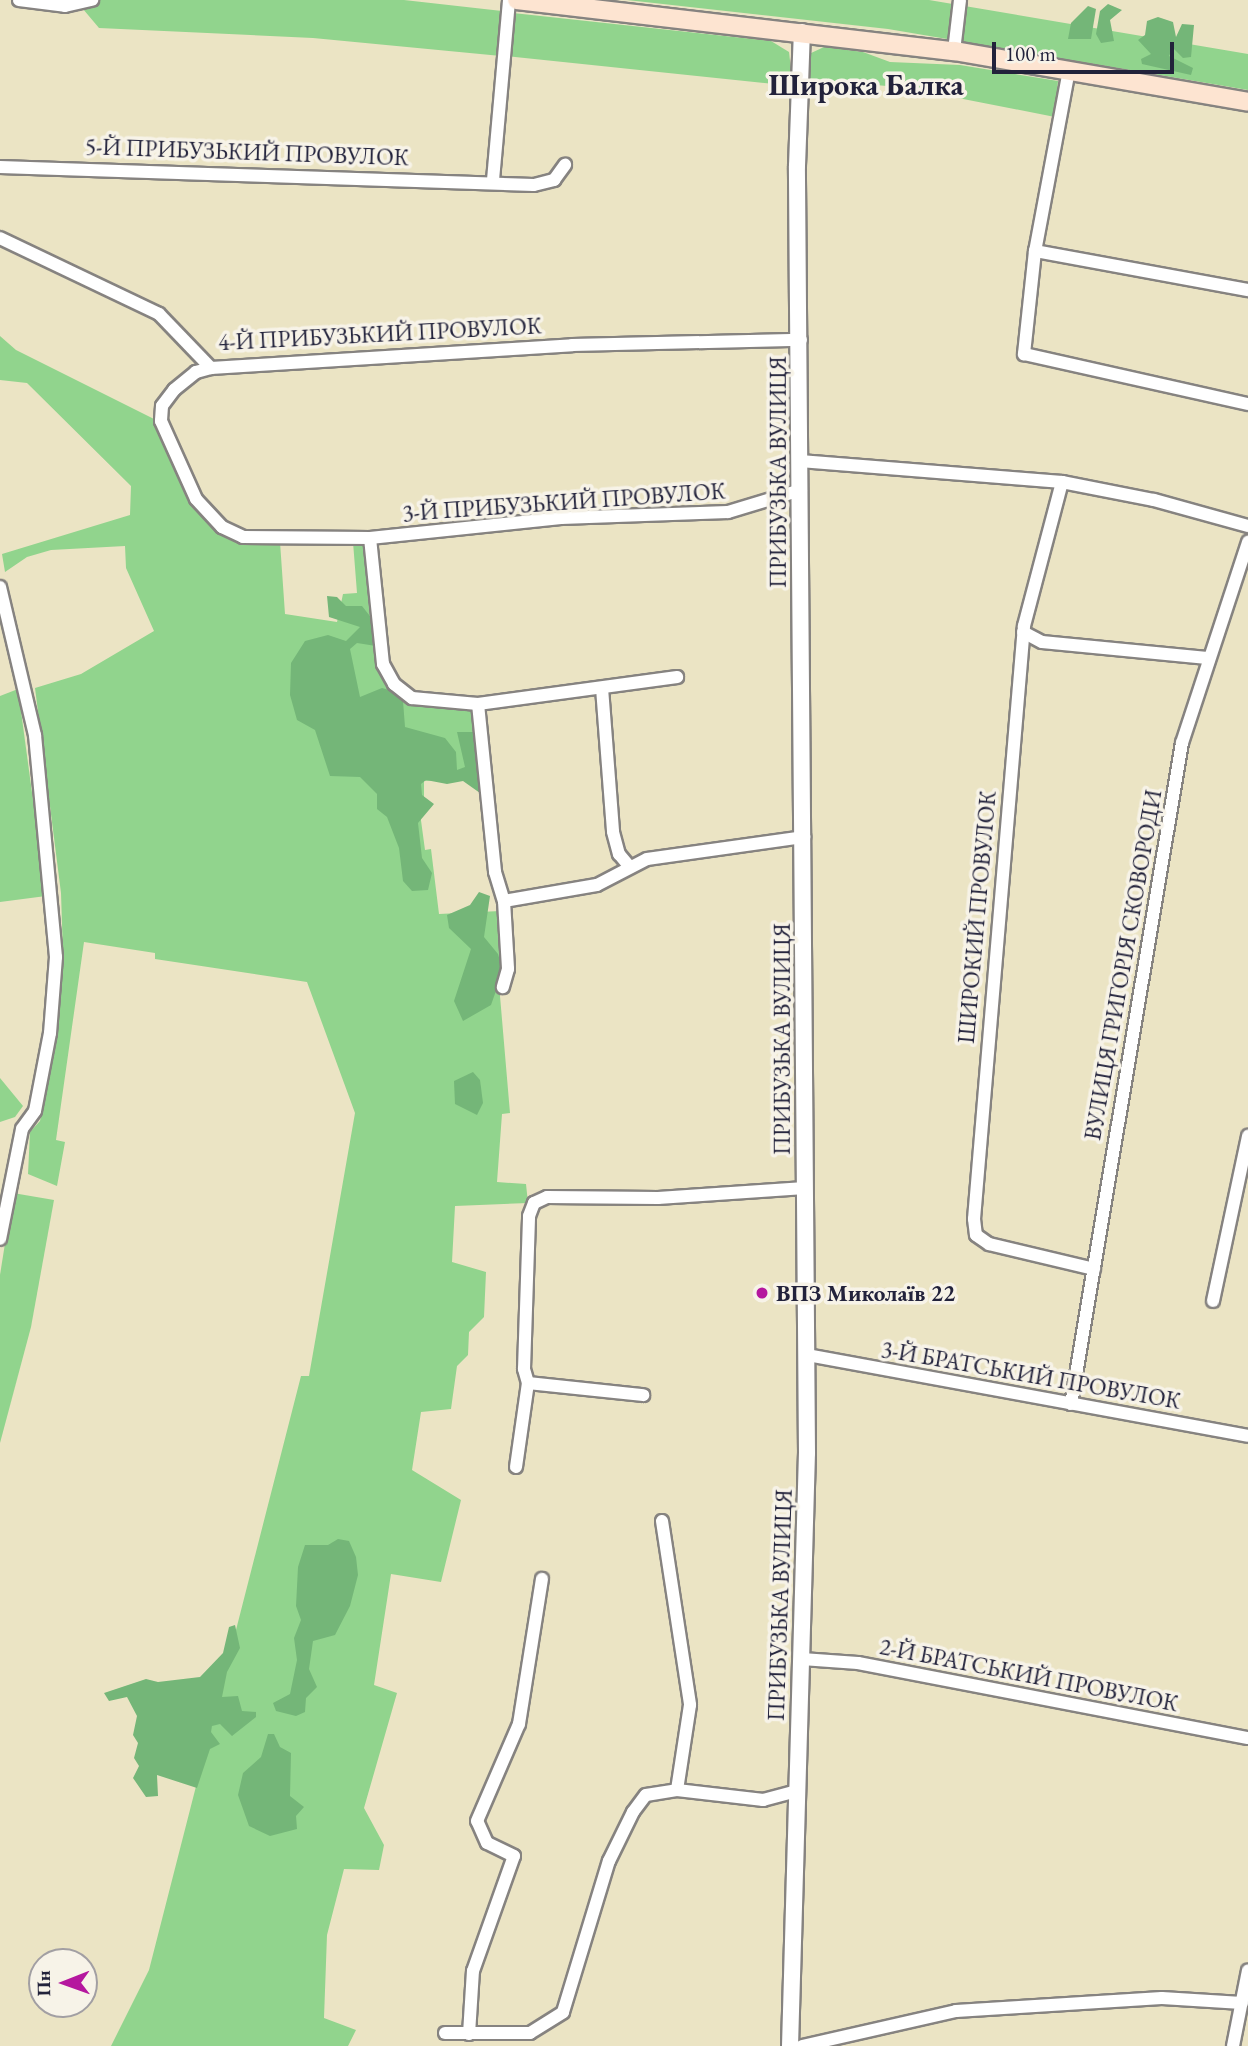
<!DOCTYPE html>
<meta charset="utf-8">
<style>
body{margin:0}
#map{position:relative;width:1248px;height:2046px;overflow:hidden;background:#ebe4c4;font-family:"EB Garamond",serif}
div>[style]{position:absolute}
.green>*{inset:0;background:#91d48d}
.forest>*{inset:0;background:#74b678}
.roads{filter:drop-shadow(2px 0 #868380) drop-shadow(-2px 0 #868380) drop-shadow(0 2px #868380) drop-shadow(0 -2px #868380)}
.minor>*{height:12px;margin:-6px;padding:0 6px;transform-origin:6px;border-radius:6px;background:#fff}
.tertiary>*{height:16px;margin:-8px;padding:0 8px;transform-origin:8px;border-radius:8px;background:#fff}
.secondary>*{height:18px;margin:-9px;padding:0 9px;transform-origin:9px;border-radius:9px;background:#fde4d1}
.dots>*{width:19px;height:19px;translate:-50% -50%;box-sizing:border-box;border:4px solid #f7f3e8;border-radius:50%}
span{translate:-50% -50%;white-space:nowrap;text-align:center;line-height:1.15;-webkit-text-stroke:7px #f7f3e8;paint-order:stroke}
.street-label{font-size:23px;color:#22223b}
.poi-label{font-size:23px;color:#22223b;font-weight:700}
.left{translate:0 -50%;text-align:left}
.district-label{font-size:30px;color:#22223b;font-weight:700}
.north{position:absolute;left:28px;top:1948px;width:70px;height:70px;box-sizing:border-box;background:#f7f3e8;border:2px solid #a29fa3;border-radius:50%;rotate:269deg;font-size:19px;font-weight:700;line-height:28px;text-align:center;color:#22223b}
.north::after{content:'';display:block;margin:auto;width:24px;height:32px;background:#b5179e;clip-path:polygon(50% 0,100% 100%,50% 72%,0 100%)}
.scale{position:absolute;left:992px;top:42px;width:182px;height:32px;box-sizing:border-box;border:4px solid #22223b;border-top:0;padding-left:9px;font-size:21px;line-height:24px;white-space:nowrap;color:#22223b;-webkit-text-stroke:5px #f7f3e8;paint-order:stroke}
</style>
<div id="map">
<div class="green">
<div style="clip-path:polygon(100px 0,404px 0,502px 11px,501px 56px,313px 38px,99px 28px,83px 9px)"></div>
<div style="clip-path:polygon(627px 0,929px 0,1248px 54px,1248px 90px,888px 29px)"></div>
<div style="clip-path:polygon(513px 13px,771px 41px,789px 52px,793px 86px,505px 56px)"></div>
<div style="clip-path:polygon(824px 47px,863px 52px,890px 62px,960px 65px,1058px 81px,1055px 117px,907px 88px,804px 78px,809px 54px)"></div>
<div style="clip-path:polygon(0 336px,16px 350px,158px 421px,163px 438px,221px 529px,280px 542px,285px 614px,337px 622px,343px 594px,357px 593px,353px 542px,366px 547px,379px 655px,398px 691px,477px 711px,486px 778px,424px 781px,424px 812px,420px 813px,425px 850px,431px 849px,439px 914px,500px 911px,500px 996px,510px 1113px,502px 1114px,497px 1182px,526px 1184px,528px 1203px,455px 1206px,452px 1262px,486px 1272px,484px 1317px,469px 1332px,468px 1355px,457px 1366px,451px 1409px,421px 1412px,412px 1470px,461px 1500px,441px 1582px,391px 1574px,374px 1685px,397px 1693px,364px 1808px,384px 1845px,379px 1870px,344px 1869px,327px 1935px,324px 2018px,356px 2030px,348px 2046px,111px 2046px,149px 1970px,301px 1376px,309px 1376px,355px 1113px,307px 982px,155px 959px,155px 953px,84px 942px,56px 1140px,65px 1142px,57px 1186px,28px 1174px,30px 1132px,40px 1121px,57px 1034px,63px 955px,61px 893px,35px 688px,81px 674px,154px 631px,126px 568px,125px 546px,51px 550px,27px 557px,5px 572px,2px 554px,130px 515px,131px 486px,27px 383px,0 380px)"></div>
<div style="clip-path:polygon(18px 689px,46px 896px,0 902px,0 696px)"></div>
<div style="clip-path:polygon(0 1078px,23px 1106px,15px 1117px,0 1122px)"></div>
<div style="clip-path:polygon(13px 1193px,54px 1200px,31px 1327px,0 1443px,0 1275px)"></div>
</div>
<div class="forest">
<div style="clip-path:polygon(1108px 4px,1122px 10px,1110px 20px,1114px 41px,1101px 43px,1096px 34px,1100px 11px)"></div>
<div style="clip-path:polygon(1088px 6px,1096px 9px,1091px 39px,1068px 39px,1071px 23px)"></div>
<div style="clip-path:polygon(1158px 17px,1173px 22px,1176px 37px,1182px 24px,1194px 25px,1191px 57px,1183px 58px,1173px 48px,1169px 56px,1193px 68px,1191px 75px,1142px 64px,1141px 59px,1151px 54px,1138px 40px,1145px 35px,1147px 21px)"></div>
<div style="clip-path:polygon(327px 596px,337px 597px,346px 606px,362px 606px,373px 620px,376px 646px,357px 643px,350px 649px,360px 697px,382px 688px,396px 692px,403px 701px,405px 727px,445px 738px,456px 752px,457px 770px,465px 767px,457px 732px,475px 732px,480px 793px,463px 781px,447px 784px,426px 780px,421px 784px,422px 795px,434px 804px,418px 823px,422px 858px,432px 873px,428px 890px,412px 891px,403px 881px,399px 848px,387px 817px,377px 809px,377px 794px,360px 777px,330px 776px,315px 730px,297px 720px,290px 695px,291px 663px,305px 641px,328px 635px,346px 641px,360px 627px,329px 617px)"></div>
<div style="clip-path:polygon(479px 892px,490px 896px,484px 937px,498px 954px,503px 971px,491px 1005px,463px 1021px,454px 1001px,471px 949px,449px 928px,447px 915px,470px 905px)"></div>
<div style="clip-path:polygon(473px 1072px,480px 1080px,483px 1103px,477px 1115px,455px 1104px,454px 1081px)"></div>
<div style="clip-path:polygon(338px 1539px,349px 1541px,356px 1557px,358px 1575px,350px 1606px,335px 1635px,313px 1641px,309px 1669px,317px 1687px,306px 1698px,305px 1712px,296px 1716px,276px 1711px,273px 1703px,290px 1694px,297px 1660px,294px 1638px,301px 1620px,296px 1606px,298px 1567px,305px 1545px,328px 1545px)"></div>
<div style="clip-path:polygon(235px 1625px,240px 1648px,227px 1672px,222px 1697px,238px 1696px,242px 1711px,256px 1712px,256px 1717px,232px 1736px,220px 1724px,212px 1726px,211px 1732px,220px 1744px,210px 1749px,197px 1788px,157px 1775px,158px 1796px,146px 1797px,133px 1778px,139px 1766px,134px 1758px,138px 1743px,133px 1735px,137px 1716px,127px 1697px,109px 1701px,104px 1693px,146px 1679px,158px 1682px,200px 1677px,223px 1653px,229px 1627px)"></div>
<div style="clip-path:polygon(268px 1734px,274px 1734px,280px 1747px,291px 1753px,290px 1796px,304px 1807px,296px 1816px,297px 1829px,270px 1836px,249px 1826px,238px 1795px,243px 1773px,261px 1757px)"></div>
</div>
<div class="roads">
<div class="minor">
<div style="left:19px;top:0;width:46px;rotate:7.4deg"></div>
<div style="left:65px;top:6px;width:28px;rotate:-13deg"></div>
<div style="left:954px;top:51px;width:51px;rotate:-83.3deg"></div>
<div style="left:1069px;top:70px;width:184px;rotate:100.6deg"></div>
<div style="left:1035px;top:251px;width:104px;rotate:96.1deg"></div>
<div style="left:1024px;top:354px;width:230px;rotate:12.6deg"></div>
<div style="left:0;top:167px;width:534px;rotate:1.93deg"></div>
<div style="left:534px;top:185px;width:21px;rotate:-14deg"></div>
<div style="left:554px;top:180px;width:19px;rotate:-54deg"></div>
<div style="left:493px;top:180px;width:181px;rotate:-84.9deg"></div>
<div style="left:0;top:238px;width:176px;rotate:25.5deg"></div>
<div style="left:159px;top:314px;width:75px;rotate:46.1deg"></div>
<div style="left:211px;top:368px;width:362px;rotate:-3.6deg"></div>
<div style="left:572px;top:345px;width:229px;rotate:-1.3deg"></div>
<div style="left:1035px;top:251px;width:217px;rotate:10.4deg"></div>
<div style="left:211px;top:368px;width:16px;rotate:165deg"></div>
<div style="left:196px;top:372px;width:28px;rotate:141deg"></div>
<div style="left:174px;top:390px;width:20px;rotate:127deg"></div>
<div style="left:162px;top:406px;width:15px;rotate:94deg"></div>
<div style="left:161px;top:421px;width:85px;rotate:65.8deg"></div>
<div style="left:196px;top:499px;width:38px;rotate:47deg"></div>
<div style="left:222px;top:527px;width:23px;rotate:25deg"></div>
<div style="left:243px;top:537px;width:127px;rotate:0.5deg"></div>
<div style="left:370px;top:538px;width:192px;rotate:-6deg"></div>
<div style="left:561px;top:518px;width:167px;rotate:-2.1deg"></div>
<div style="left:728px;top:512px;width:76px;rotate:-16.8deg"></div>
<div style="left:800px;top:461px;width:263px;rotate:4.6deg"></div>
<div style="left:1062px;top:482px;width:94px;rotate:11.1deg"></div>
<div style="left:1154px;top:500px;width:98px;rotate:15.5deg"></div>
<div style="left:1062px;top:482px;width:149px;rotate:104.8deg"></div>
<div style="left:1024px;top:626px;width:595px;rotate:94.82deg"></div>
<div style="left:974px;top:1219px;width:16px;rotate:83deg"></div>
<div style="left:976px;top:1235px;width:16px;rotate:35deg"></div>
<div style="left:989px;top:1244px;width:108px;rotate:13.4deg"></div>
<div style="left:370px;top:538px;width:127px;rotate:84.1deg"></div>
<div style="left:383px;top:664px;width:23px;rotate:61deg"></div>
<div style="left:394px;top:684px;width:23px;rotate:38deg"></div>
<div style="left:412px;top:698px;width:66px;rotate:5.2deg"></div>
<div style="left:478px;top:704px;width:201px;rotate:-7.7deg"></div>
<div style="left:0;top:587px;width:152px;rotate:76.7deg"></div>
<div style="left:35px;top:735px;width:223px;rotate:84.6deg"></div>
<div style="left:56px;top:957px;width:76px;rotate:94.5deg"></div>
<div style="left:50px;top:1033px;width:79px;rotate:100.9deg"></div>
<div style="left:35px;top:1111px;width:22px;rotate:126deg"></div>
<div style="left:22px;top:1129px;width:112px;rotate:101.3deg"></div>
<div style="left:1023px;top:632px;width:21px;rotate:28deg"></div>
<div style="left:1042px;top:642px;width:166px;rotate:5.5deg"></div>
<div style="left:602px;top:688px;width:144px;rotate:85.6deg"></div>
<div style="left:613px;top:832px;width:23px;rotate:75deg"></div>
<div style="left:619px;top:854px;width:16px;rotate:50deg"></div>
<div style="left:478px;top:704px;width:169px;rotate:84.2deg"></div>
<div style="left:495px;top:872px;width:30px;rotate:73deg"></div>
<div style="left:504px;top:901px;width:68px;rotate:86.6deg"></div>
<div style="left:508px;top:969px;width:19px;rotate:106deg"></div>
<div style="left:504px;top:901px;width:94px;rotate:-9.8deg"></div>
<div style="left:597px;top:885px;width:56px;rotate:-27.5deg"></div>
<div style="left:647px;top:859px;width:159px;rotate:-8deg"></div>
<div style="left:1213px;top:1301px;width:169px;rotate:-78deg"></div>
<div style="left:807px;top:1355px;width:448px;rotate:10.4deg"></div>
<div style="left:528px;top:1383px;width:116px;rotate:6deg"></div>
<div style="left:1071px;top:1404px;width:670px;rotate:-80.47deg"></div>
<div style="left:1182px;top:743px;width:212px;rotate:-71.8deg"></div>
<div style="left:516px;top:1467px;width:85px;rotate:-81.9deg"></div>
<div style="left:528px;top:1383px;width:15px;rotate:-106deg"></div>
<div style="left:524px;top:1369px;width:153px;rotate:-88.1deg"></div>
<div style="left:529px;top:1216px;width:14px;rotate:-69deg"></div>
<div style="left:534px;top:1203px;width:14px;rotate:-25deg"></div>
<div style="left:547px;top:1197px;width:111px;rotate:0.5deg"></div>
<div style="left:658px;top:1198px;width:147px;rotate:-3.9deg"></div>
<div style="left:662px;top:1521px;width:186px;rotate:81.3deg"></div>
<div style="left:690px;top:1705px;width:86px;rotate:98.7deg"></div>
<div style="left:802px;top:1659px;width:56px;rotate:4.1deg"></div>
<div style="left:858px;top:1663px;width:397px;rotate:10.9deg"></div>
<div style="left:445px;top:2033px;width:85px"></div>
<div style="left:530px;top:2033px;width:39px;rotate:-32deg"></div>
<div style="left:563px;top:2012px;width:158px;rotate:-73.1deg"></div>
<div style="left:609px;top:1861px;width:55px;rotate:-63.9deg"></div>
<div style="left:633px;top:1812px;width:21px;rotate:-53deg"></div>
<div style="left:646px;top:1795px;width:31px;rotate:-9deg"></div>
<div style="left:677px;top:1790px;width:87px;rotate:6.6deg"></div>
<div style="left:763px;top:1800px;width:35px;rotate:-15deg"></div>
<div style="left:469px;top:2034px;width:63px;rotate:-86.4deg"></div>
<div style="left:473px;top:1971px;width:122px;rotate:-70.4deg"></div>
<div style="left:514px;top:1856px;width:30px;rotate:-154deg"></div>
<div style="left:487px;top:1843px;width:24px;rotate:-114deg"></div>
<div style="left:477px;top:1821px;width:106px;rotate:-66.6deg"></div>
<div style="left:519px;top:1724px;width:147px;rotate:-81deg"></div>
<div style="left:802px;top:2046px;width:158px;rotate:-12.8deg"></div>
<div style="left:956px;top:2011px;width:206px;rotate:-3.6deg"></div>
<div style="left:1162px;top:1998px;width:80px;rotate:3.6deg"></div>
<div style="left:1233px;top:2046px;width:77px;rotate:-78.8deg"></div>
</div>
<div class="tertiary">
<div style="left:790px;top:2046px;width:593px;rotate:-88.36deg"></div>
<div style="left:807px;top:1453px;width:1287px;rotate:-90.45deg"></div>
<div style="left:797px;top:166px;width:134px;rotate:-87.9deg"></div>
</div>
<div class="secondary">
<div style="left:517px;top:0;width:440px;rotate:6.7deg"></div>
<div style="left:954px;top:51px;width:298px;rotate:9.8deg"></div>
</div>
</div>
<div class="dots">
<div style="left:762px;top:1293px;background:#b5179e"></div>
</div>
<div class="street-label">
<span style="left:247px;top:152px;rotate:2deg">5-Й ПРИБУЗЬКИЙ ПРОВУЛОК</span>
<span style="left:380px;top:334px;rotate:-3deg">4-Й ПРИБУЗЬКИЙ ПРОВУЛОК</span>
<span style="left:778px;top:472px;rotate:-90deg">ПРИБУЗЬКА ВУЛИЦЯ</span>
<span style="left:564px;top:502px;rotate:-4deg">3-Й ПРИБУЗЬКИЙ ПРОВУЛОК</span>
<span style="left:977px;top:917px;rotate:-85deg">ШИРОКИЙ ПРОВУЛОК</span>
<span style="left:1123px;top:965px;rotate:-80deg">ВУЛИЦЯ ГРИГОРІЯ СКОВОРОДИ</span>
<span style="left:782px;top:1039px;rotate:-90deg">ПРИБУЗЬКА ВУЛИЦЯ</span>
<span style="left:1031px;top:1375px;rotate:10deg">3-Й БРАТСЬКИЙ ПРОВУЛОК</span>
<span style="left:780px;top:1605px;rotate:-88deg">ПРИБУЗЬКА ВУЛИЦЯ</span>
<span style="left:1029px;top:1675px;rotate:11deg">2-Й БРАТСЬКИЙ ПРОВУЛОК</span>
</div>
<div class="poi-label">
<span class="left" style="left:776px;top:1293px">ВПЗ Миколаїв 22</span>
</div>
<div class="district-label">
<span style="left:866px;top:85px">Широка Балка</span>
</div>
<div class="north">Пн</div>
<div class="scale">100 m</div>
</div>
